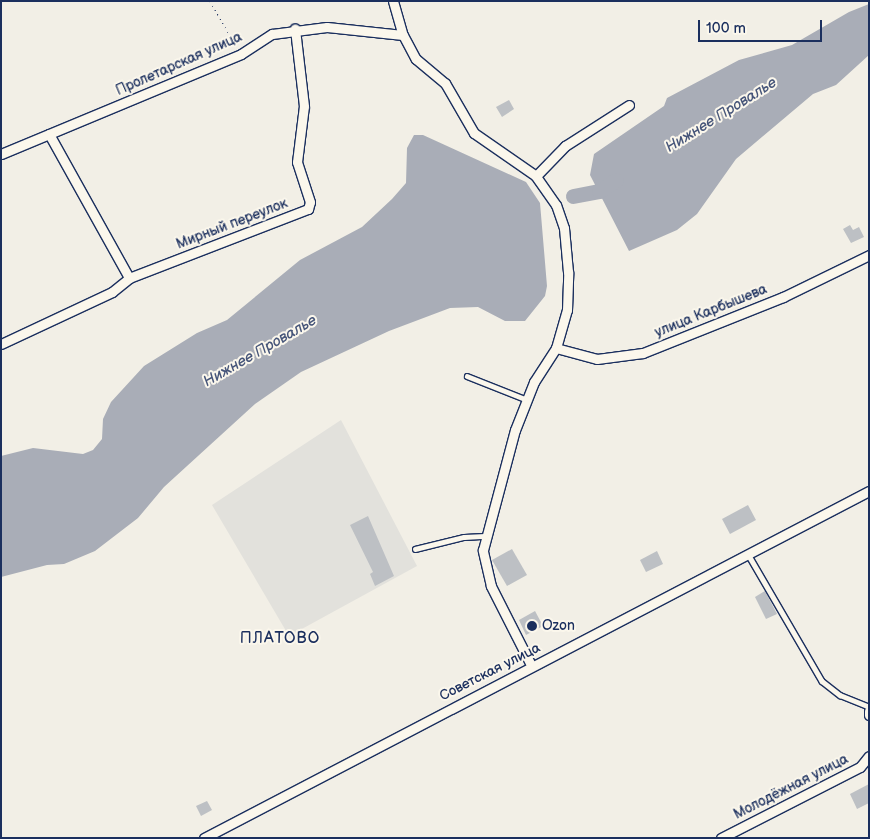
<!DOCTYPE html>
<meta charset="utf-8">
<style>
body{margin:0}
#map{position:relative;width:870px;height:839px;overflow:hidden;background:#f2efe6;font-family:"Balsamiq Sans",sans-serif}
div>[style]{position:absolute}
.built>*{inset:0;background:#e2e1dc}
.water>*{inset:0;background:#a9adb7}
.river>*{height:15px;margin:-7.5px;padding:0 7.5px;transform-origin:7.5px;border-radius:7.5px;background:#a9adb7}
.building>*{inset:0;background:#bdc0c4}
.path>*{height:1px;margin-top:-0.5px;transform-origin:0;background:repeating-linear-gradient(90deg,#1b2f5e 0 1px,transparent 0 5px)}
.roads{filter:drop-shadow(1px 0 #1b2f5e) drop-shadow(-1px 0 #1b2f5e) drop-shadow(0 1px #1b2f5e) drop-shadow(0 -1px #1b2f5e)}
.lane>*{height:4.5px;margin:-2.25px;padding:0 2.25px;transform-origin:2.25px;border-radius:2.25px;background:#fbf7ec}
.street>*{height:9px;margin:-4.5px;padding:0 4.5px;transform-origin:4.5px;border-radius:4.5px;background:#fbf7ec}
.dots>*{width:14px;height:14px;translate:-50% -50%;box-sizing:border-box;border:2px solid #fbf7ec;border-radius:50%}
span{translate:-50% -50%;white-space:nowrap;text-align:center;line-height:1.15;-webkit-text-stroke:4px #fbf7ec;paint-order:stroke}
.street-label{font-size:14px;color:#1b2f5e}
.poi-label{font-size:14px;color:#1b2f5e}
.left{translate:0 -50%;text-align:left}
.water-label{font-size:15px;color:#465579;font-style:italic}
.quarter-label{font-size:16px;color:#1b2f5e;letter-spacing:1px}
.frame{position:absolute;inset:0;border:2px solid #1b2f5e;pointer-events:none}
.scale{position:absolute;left:698px;top:20px;width:124px;height:22px;box-sizing:border-box;border:2px solid #1b2f5e;border-top:0;padding-left:6px;font-size:15px;line-height:18px;white-space:nowrap;color:#1b2f5e;-webkit-text-stroke:4px #fbf7ec;paint-order:stroke}
</style>
<div id="map">
<div class="built">
<div style="clip-path:polygon(341px 420px,417px 566px,289px 636px,212px 505px)"></div>
</div>
<div class="water">
<div style="clip-path:polygon(869px 4px,869px 55px,836px 85px,813px 94px,736px 159px,697px 214px,677px 230px,629px 251px,590px 175px,594px 154px,664px 106px,667px 98px,739px 60px,792px 45px,849px 12px)"></div>
<div style="clip-path:polygon(414px 135px,423px 135px,526px 182px,540px 203px,547px 286px,545px 296px,525px 321px,505px 321px,478px 307px,450px 308px,389px 331px,301px 372px,255px 404px,164px 487px,138px 518px,95px 551px,64px 564px,47px 565px,1px 577px,1px 456px,33px 448px,83px 454px,93px 450px,102px 439px,103px 419px,111px 402px,144px 366px,197px 333px,227px 320px,300px 260px,362px 227px,392px 199px,406px 183px,407px 148px)"></div>
</div>
<div class="river">
<div style="left:573px;top:196px;width:26px;rotate:-11deg"></div>
<div style="left:599px;top:191px;width:20px;rotate:-33deg"></div>
</div>
<div class="building">
<div style="clip-path:polygon(509px 100px,514px 109px,502px 117px,496px 107px)"></div>
<div style="clip-path:polygon(850px 225px,853px 230px,859px 227px,864px 237px,851px 243px,843px 229px)"></div>
<div style="clip-path:polygon(748px 505px,756px 520px,730px 534px,722px 519px)"></div>
<div style="clip-path:polygon(368px 516px,394px 576px,375px 586px,370px 574px,373px 572px,350px 525px)"></div>
<div style="clip-path:polygon(512px 549px,527px 575px,507px 586px,492px 560px)"></div>
<div style="clip-path:polygon(657px 551px,663px 564px,646px 572px,640px 560px)"></div>
<div style="clip-path:polygon(765px 591px,777px 614px,766px 619px,755px 597px)"></div>
<div style="clip-path:polygon(535px 611px,543px 626px,526px 635px,519px 620px)"></div>
<div style="clip-path:polygon(869px 784px,869px 803px,857px 809px,850px 794px)"></div>
<div style="clip-path:polygon(207px 801px,212px 810px,201px 816px,196px 806px)"></div>
</div>
<div class="path">
<div style="left:210px;top:1px;width:52px;rotate:60deg"></div>
</div>
<div class="roads">
<div class="lane">
<div style="left:467px;top:376px;width:62px;rotate:21.6deg"></div>
<div style="left:415px;top:549px;width:50px;rotate:-13.8deg"></div>
<div style="left:464px;top:537px;width:21px;rotate:-3deg"></div>
<div style="left:748px;top:554px;width:147px;rotate:59.8deg"></div>
<div style="left:822px;top:681px;width:23px;rotate:38deg"></div>
<div style="left:840px;top:695px;width:31px;rotate:22deg"></div>
</div>
<div class="street">
<div style="left:393px;top:1px;width:35px;rotate:74deg"></div>
<div style="left:403px;top:35px;width:27px;rotate:62deg"></div>
<div style="left:416px;top:59px;width:38px;rotate:40deg"></div>
<div style="left:445px;top:83px;width:58px;rotate:59.9deg"></div>
<div style="left:474px;top:133px;width:75px;rotate:34.7deg"></div>
<div style="left:536px;top:176px;width:42px;rotate:-46deg"></div>
<div style="left:565px;top:146px;width:76px;rotate:-32.6deg"></div>
<div style="left:49px;top:134px;width:165px;rotate:60.9deg"></div>
<div style="left:1px;top:154px;width:260px;rotate:-22.6deg"></div>
<div style="left:241px;top:54px;width:37px;rotate:-33deg"></div>
<div style="left:272px;top:34px;width:55px;rotate:-7.3deg"></div>
<div style="left:327px;top:27px;width:76px;rotate:6deg"></div>
<div style="left:1px;top:344px;width:123px;rotate:-25.1deg"></div>
<div style="left:112px;top:292px;width:22px;rotate:-39deg"></div>
<div style="left:129px;top:278px;width:192px;rotate:-21.1deg"></div>
<div style="left:308px;top:209px;width:7px;rotate:-74deg"></div>
<div style="left:310px;top:202px;width:42px;rotate:-108deg"></div>
<div style="left:297px;top:162px;width:56px;rotate:-82.9deg"></div>
<div style="left:304px;top:106px;width:78px;rotate:-96.7deg"></div>
<div style="left:556px;top:348px;width:42px;rotate:15deg"></div>
<div style="left:597px;top:359px;width:46px;rotate:-7.4deg"></div>
<div style="left:643px;top:353px;width:151px;rotate:-21.8deg"></div>
<div style="left:783px;top:297px;width:96px;rotate:-26deg"></div>
<div style="left:531px;top:665px;width:89px;rotate:-116.9deg"></div>
<div style="left:491px;top:586px;width:37px;rotate:-103deg"></div>
<div style="left:483px;top:550px;width:124px;rotate:-75.1deg"></div>
<div style="left:515px;top:430px;width:52px;rotate:-68.4deg"></div>
<div style="left:534px;top:382px;width:40px;rotate:-57.1deg"></div>
<div style="left:556px;top:348px;width:40px;rotate:-74deg"></div>
<div style="left:567px;top:310px;width:38px;rotate:-88deg"></div>
<div style="left:568px;top:272px;width:44px;rotate:-95.2deg"></div>
<div style="left:564px;top:228px;width:24px;rotate:-109deg"></div>
<div style="left:556px;top:205px;width:35px;rotate:-125deg"></div>
<div style="left:869px;top:711px;width:4px;rotate:90deg"></div>
<div style="left:204px;top:838px;width:750px;rotate:-27.56deg"></div>
<div style="left:721px;top:838px;width:156px;rotate:-27.1deg"></div>
<div style="left:860px;top:767px;width:14px;rotate:-51deg"></div>
</div>
</div>
<div class="dots">
<div style="left:532px;top:626px;background:#1b2f5e"></div>
</div>
<div class="street-label">
<span style="left:179px;top:64px;rotate:-24deg">Пролетарская улица</span>
<span style="left:232px;top:224px;rotate:-21deg">Мирный переулок</span>
<span style="left:711px;top:311px;rotate:-22deg">улица Карбышева</span>
<span style="left:490px;top:672px;rotate:-27deg">Советская улица</span>
<span style="left:791px;top:787px;rotate:-27deg">Молодёжная улица</span>
</div>
<div class="poi-label">
<span class="left" style="left:542px;top:626px">Ozon</span>
</div>
<div class="water-label">
<span style="left:721px;top:115px;rotate:-32deg">Нижнее Провалье</span>
<span style="left:260px;top:351px;rotate:-30deg">Нижнее Провалье</span>
</div>
<div class="quarter-label">
<span style="left:280px;top:639px">ПЛАТОВО</span>
</div>
<div class="frame"></div>
<div class="scale">100 m</div>
</div>
